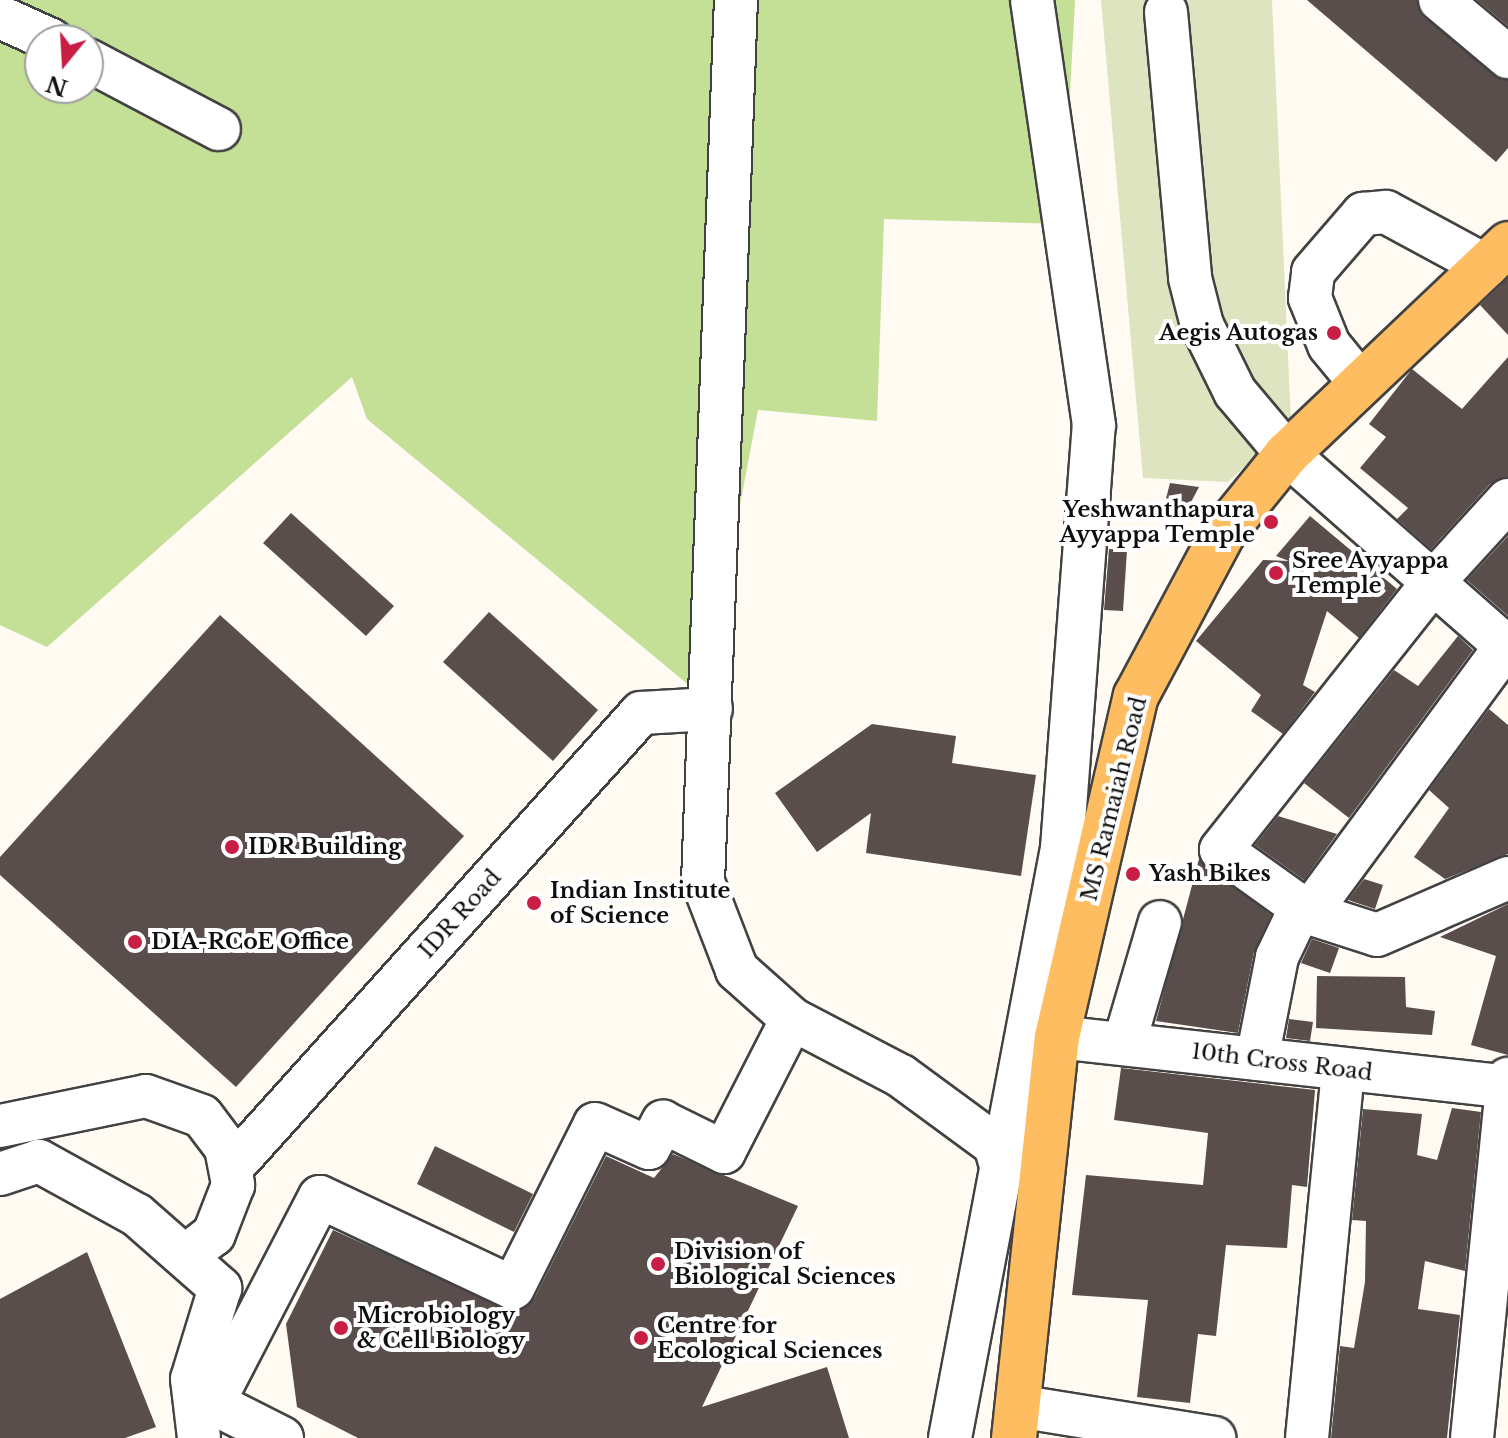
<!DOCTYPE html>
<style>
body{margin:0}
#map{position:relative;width:1508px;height:1438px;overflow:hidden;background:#fffaf2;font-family:"Libre Baskerville",serif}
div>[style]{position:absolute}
.forest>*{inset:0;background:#c4df96}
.cemetery>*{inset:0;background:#dee4c0}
.building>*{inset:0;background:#594e4b}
.roads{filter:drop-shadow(2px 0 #424242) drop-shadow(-2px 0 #424242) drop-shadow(0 2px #424242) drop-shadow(0 -2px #424242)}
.minor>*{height:42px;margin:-21px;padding:0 21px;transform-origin:21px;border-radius:21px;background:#fff}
.major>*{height:44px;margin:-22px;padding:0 22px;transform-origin:22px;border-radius:22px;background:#ffbd62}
.dots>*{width:22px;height:22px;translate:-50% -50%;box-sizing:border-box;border:4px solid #fff;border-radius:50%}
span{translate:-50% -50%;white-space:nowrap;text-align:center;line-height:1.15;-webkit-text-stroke:8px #fff;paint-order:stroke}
.poi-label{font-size:22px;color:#0f0f0f;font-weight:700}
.right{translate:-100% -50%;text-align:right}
.left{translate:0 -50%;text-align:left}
.street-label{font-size:22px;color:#0f0f0f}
.north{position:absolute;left:24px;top:24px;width:80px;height:80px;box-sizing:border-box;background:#fff;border:2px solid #9f9f9f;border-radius:50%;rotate:198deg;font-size:22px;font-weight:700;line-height:32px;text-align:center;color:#0f0f0f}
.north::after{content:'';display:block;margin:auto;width:28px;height:36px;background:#c91e44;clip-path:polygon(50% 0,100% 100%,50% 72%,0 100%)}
</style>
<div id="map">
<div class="forest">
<div style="clip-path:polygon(evenodd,0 0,1075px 0,1063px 224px,884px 219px,877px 421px,758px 410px,714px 642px,690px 686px,367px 419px,352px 377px,47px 647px,0 625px,0 0,40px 40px,88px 40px,88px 88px,40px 88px,40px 40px)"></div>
</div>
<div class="cemetery">
<div style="clip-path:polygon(1101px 0,1272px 0,1291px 423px,1228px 482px,1143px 478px)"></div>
</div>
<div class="building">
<div style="clip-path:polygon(1307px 0,1417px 0,1425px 18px,1508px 80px,1508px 148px,1496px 162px)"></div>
<div style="clip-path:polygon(1477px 0,1508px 0,1508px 26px)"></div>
<div style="clip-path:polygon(1508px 278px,1508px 335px,1480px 305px)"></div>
<div style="clip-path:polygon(1508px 357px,1508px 477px,1490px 484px,1431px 549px,1397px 519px,1408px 508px,1360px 468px,1386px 437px,1369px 424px,1412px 369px,1462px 409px)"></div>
<div style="clip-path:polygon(1170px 483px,1199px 487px,1181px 521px,1162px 514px)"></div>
<div style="clip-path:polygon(291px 513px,394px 606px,366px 636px,263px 543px)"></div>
<div style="clip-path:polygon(1310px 516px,1397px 589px,1359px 638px,1327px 611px,1303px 685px,1315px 692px,1283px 734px,1251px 711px,1261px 695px,1196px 641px,1263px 560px,1289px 561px,1276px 556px)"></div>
<div style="clip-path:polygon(1508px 536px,1508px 616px,1467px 580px)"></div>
<div style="clip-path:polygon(1109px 549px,1127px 550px,1123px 611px,1104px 610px)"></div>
<div style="clip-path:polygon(489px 612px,598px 710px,553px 761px,443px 662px)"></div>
<div style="clip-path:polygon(220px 615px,464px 836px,236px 1087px,0 875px,0 857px)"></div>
<div style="clip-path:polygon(1458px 636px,1473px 650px,1349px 818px,1304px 783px,1394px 670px,1418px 686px)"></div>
<div style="clip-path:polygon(1489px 709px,1508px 725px,1508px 854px,1445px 879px,1414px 857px,1449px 808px,1429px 790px)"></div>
<div style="clip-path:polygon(872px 724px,956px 736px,952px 763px,1036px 775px,1021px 876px,866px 853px,871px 813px,817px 852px,775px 793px)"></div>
<div style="clip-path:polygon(1278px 816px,1337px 834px,1304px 880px,1255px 845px)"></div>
<div style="clip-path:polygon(1199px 859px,1271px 915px,1254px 952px,1238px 1033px,1156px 1021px)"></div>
<div style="clip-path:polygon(1364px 879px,1383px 885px,1375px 909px,1348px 900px)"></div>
<div style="clip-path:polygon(1508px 904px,1508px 1055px,1471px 1045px,1496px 956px,1440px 937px)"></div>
<div style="clip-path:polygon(1312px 939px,1339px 948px,1330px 973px,1301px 963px)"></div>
<div style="clip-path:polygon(1317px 976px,1405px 977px,1406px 1007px,1435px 1011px,1432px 1035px,1316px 1028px)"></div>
<div style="clip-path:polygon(1289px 1019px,1313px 1022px,1310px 1041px,1286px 1038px)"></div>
<div style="clip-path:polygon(1121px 1068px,1315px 1090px,1307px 1187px,1292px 1185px,1287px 1248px,1226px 1245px,1216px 1336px,1198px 1334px,1190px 1403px,1137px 1397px,1148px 1300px,1072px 1295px,1086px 1175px,1203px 1185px,1208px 1133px,1114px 1120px)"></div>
<div style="clip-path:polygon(1452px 1108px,1481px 1112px,1465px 1271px,1425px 1261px,1418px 1309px,1460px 1315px,1447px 1438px,1331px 1438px,1340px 1346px,1354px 1348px,1365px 1282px,1366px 1221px,1352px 1220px,1363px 1109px,1422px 1114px,1417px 1155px,1437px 1160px)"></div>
<div style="clip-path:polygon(435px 1146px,533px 1194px,514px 1232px,417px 1184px)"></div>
<div style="clip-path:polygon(673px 1154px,798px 1206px,702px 1407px,827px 1367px,849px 1438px,358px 1438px,297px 1407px,286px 1324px,333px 1230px,516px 1312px,534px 1299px,606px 1156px,654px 1178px)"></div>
<div style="clip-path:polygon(87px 1252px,156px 1427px,125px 1438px,0 1438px,0 1299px)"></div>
</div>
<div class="roads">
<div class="minor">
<div style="left:1440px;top:0;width:89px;rotate:40deg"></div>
<div style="left:1166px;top:12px;width:267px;rotate:84.8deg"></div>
<div style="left:1190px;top:278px;width:49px;rotate:75.7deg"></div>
<div style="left:1202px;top:325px;width:75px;rotate:63.8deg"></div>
<div style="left:1235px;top:392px;width:81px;rotate:50deg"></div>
<div style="left:1287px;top:454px;width:294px;rotate:41.3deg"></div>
<div style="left:0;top:17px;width:56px;rotate:24.3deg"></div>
<div style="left:88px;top:60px;width:148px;rotate:27.8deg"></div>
<div style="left:1361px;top:384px;width:50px;rotate:-129.4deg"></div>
<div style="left:1329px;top:345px;width:51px;rotate:-112deg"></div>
<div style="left:1310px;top:298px;width:26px;rotate:-83deg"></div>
<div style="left:1313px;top:272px;width:77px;rotate:-49.2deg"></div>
<div style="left:1363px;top:214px;width:23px;rotate:-5deg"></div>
<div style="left:1386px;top:212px;width:114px;rotate:28.4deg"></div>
<div style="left:1508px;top:500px;width:110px;rotate:132.4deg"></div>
<div style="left:1434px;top:581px;width:343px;rotate:128.4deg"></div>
<div style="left:1221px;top:850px;width:108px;rotate:35.6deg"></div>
<div style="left:1309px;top:913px;width:71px;rotate:17.9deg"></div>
<div style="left:1377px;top:935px;width:143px;rotate:-23.5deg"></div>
<div style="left:1309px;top:913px;width:335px;rotate:-53.6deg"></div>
<div style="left:792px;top:1019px;width:123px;rotate:27.6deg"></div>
<div style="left:901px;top:1076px;width:117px;rotate:36.3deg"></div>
<div style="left:995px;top:1145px;width:18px;rotate:74deg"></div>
<div style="left:1057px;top:1037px;width:454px;rotate:6.3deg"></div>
<div style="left:1124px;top:1044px;width:127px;rotate:-73.6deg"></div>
<div style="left:1257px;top:1059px;width:104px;rotate:-78.9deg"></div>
<div style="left:1277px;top:957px;width:55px;rotate:-64.4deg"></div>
<div style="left:0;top:1126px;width:149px;rotate:-11.6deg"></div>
<div style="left:146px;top:1096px;width:59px;rotate:19.7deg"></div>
<div style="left:202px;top:1116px;width:40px;rotate:53deg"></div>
<div style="left:226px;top:1148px;width:38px;rotate:79deg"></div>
<div style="left:233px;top:1185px;width:53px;rotate:111.2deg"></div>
<div style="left:214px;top:1234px;width:36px;rotate:142deg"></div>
<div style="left:232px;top:1167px;width:611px;rotate:-47.98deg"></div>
<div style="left:641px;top:713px;width:70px;rotate:-3.3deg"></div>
<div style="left:0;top:1174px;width:41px;rotate:-18.4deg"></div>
<div style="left:39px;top:1161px;width:112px;rotate:28.9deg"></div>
<div style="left:137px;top:1215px;width:111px;rotate:41.3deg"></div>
<div style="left:220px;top:1288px;width:95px;rotate:107.1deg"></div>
<div style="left:192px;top:1379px;width:59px;rotate:83.2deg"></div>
<div style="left:1017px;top:1406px;width:200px;rotate:9.2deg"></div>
<div style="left:282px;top:1438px;width:77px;rotate:-153.1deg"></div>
<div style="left:213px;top:1403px;width:232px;rotate:-62.6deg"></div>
<div style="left:320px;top:1197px;width:213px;rotate:25.2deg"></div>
<div style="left:513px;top:1288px;width:183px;rotate:-63.4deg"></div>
<div style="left:595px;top:1124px;width:59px;rotate:24deg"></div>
<div style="left:649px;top:1148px;width:30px;rotate:-62deg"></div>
<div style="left:663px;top:1122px;width:68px;rotate:26.2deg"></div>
<div style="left:724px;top:1152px;width:149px;rotate:-62.9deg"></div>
<div style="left:792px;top:1019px;width:74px;rotate:-138.3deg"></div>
<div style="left:737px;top:970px;width:94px;rotate:-111.1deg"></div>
<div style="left:703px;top:882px;width:883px;rotate:-87.86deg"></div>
<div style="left:950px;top:1438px;width:601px;rotate:-79.25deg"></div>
<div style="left:1062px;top:848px;width:424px;rotate:-85.7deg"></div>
<div style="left:1094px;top:425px;width:429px;rotate:-98.3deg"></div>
<div style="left:1307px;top:1438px;width:370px;rotate:-84.4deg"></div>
<div style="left:1472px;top:1438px;width:361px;rotate:-84.3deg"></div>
</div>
<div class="major">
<div style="left:1014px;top:1438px;width:403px;rotate:-83.9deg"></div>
<div style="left:1057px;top:1037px;width:350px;rotate:-77deg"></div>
<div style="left:1136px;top:696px;width:185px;rotate:-61.9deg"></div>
<div style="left:1223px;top:533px;width:102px;rotate:-51deg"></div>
<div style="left:1287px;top:454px;width:305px;rotate:-43.5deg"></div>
</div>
</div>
<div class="dots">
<div style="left:1334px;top:333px;background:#c91e44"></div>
<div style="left:1271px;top:522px;background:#c91e44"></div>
<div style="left:1276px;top:573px;background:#c91e44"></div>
<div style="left:232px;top:847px;background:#c91e44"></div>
<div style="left:1133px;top:874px;background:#c91e44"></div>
<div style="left:534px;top:903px;background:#c91e44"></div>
<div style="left:135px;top:942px;background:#c91e44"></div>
<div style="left:658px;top:1264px;background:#c91e44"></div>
<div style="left:341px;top:1328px;background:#c91e44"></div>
<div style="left:641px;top:1338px;background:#c91e44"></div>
</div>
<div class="poi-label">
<span class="right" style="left:1318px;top:333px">Aegis Autogas</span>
<span class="right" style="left:1255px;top:522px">Yeshwanthapura<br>Ayyappa Temple</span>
<span class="left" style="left:1292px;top:573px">Sree Ayyappa<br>Temple</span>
<span class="left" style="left:248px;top:847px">IDR Building</span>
<span class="left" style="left:1149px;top:874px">Yash Bikes</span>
<span class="left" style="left:550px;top:903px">Indian Institute<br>of Science</span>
<span class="left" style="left:151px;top:942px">DIA-RCoE Office</span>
<span class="left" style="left:674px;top:1264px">Division of<br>Biological Sciences</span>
<span class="left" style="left:357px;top:1328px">Microbiology<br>&amp; Cell Biology</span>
<span class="left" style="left:657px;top:1338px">Centre for<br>Ecological Sciences</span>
</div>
<div class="street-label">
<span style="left:1114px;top:799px;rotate:-76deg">MS Ramaiah Road</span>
<span style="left:460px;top:914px;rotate:-48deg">IDR Road</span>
<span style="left:1282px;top:1062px;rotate:7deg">10th Cross Road</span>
</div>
<div class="north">N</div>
</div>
